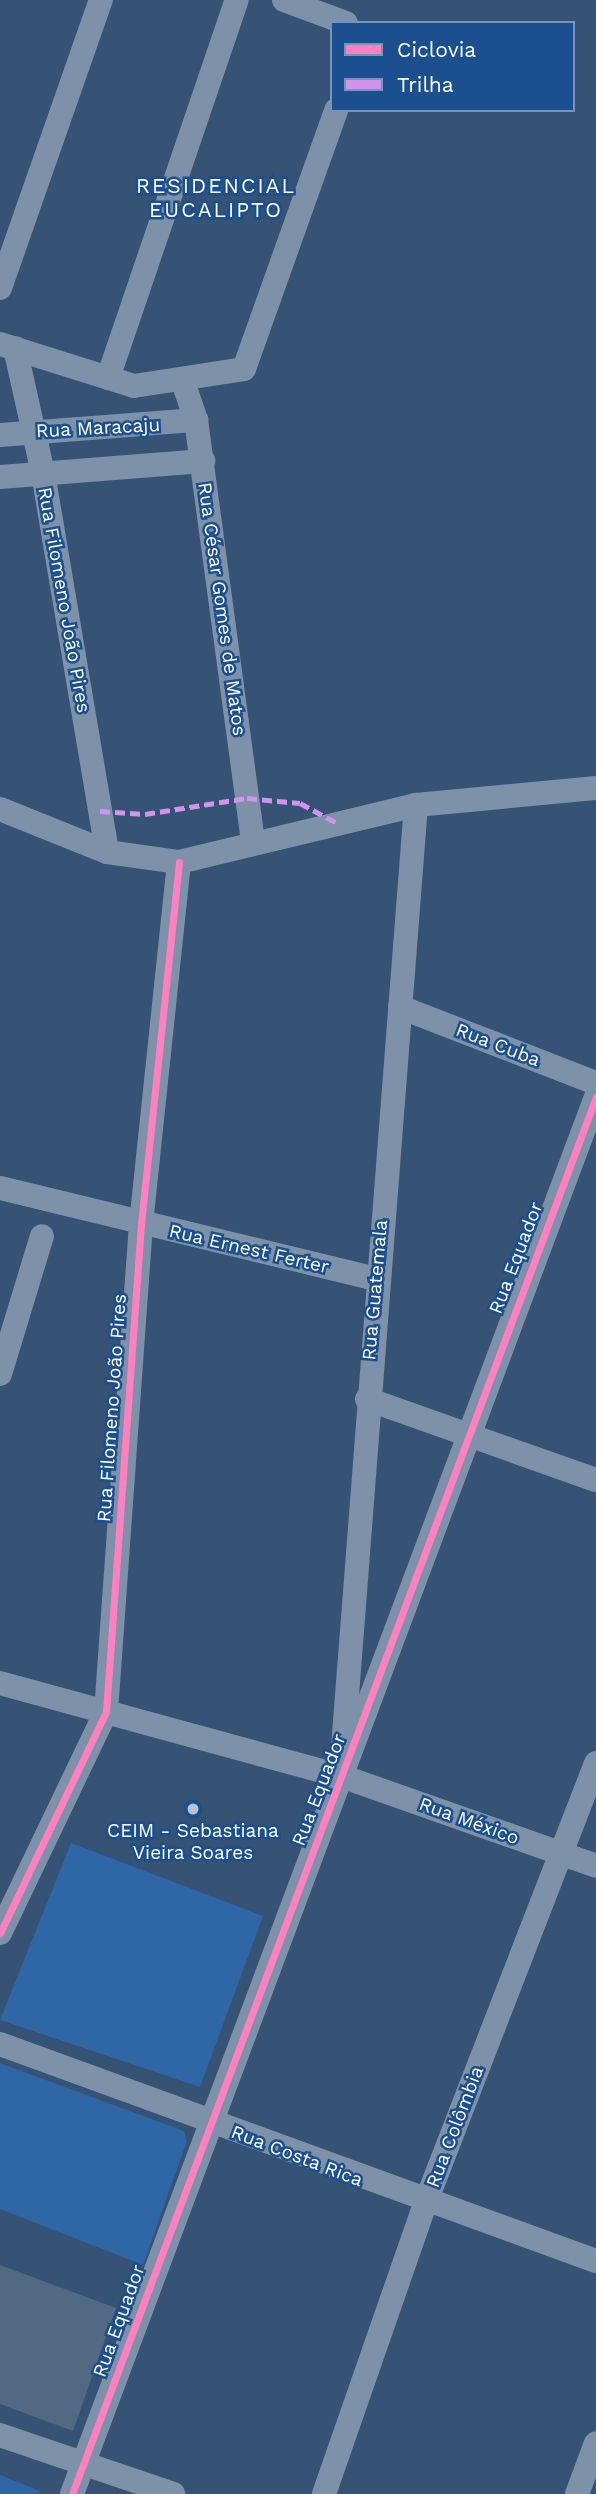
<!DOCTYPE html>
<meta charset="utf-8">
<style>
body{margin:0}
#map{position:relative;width:596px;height:2494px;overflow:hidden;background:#365274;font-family:"Work Sans",sans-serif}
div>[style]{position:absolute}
.green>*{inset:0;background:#2f66a5}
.building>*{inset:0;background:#526984}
.minor>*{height:24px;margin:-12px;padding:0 12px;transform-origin:12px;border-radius:12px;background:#7d92a8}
.quiet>*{height:5px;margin-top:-2.5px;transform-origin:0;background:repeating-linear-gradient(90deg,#d193ec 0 10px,transparent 0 15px)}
.cycleway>*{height:7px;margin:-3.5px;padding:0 3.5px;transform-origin:3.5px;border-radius:3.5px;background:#ff80c0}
.dots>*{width:19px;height:19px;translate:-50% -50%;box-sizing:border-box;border:4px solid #1b4f8f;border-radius:50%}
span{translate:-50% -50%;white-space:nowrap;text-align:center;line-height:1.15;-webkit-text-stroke:5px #1b4f8f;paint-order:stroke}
.street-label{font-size:19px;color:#fff}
.poi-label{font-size:19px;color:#fff}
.neighbourhood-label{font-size:21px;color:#fff;letter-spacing:2px}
.legend{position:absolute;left:330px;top:21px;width:245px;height:91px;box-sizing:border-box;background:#1b4f8f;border:2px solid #7695bc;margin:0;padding:9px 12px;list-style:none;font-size:21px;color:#fff}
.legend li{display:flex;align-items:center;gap:14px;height:35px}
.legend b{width:35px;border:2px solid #7695bc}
</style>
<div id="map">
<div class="green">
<div style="clip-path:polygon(71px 1843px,263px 1916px,200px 2087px,0 2020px)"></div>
<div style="clip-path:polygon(0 2063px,184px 2131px,187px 2141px,143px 2265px,0 2209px)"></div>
<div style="clip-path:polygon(0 2475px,40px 2491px,39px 2494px,0 2494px)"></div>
</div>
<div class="building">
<div style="clip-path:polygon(0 2265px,116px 2308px,73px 2431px,0 2404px)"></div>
</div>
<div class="minor">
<div style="left:284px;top:0;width:66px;rotate:20.4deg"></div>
<div style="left:0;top:288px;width:305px;rotate:-70.7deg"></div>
<div style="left:0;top:344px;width:140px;rotate:17.4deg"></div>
<div style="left:134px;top:386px;width:111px;rotate:-8.8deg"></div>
<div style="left:244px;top:369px;width:275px;rotate:-70.4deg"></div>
<div style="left:15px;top:348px;width:128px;rotate:77.4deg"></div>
<div style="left:43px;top:473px;width:384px;rotate:80.4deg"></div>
<div style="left:108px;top:378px;width:399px;rotate:-71.2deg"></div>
<div style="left:182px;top:379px;width:43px;rotate:71.1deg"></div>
<div style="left:196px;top:420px;width:426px;rotate:82.3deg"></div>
<div style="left:0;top:435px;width:197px;rotate:-4.4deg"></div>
<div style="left:0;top:477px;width:204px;rotate:-4.5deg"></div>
<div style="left:0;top:809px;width:115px;rotate:21.9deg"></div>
<div style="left:107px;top:852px;width:73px;rotate:7.9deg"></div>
<div style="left:179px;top:862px;width:244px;rotate:-13.5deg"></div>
<div style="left:416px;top:805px;width:181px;rotate:-5.4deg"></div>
<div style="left:400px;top:1007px;width:210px;rotate:21.2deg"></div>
<div style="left:0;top:1188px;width:387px;rotate:13.6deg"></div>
<div style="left:0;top:1374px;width:144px;rotate:-73.1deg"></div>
<div style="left:367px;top:1399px;width:243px;rotate:19.5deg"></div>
<div style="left:0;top:1683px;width:353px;rotate:15.3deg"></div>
<div style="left:341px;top:1776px;width:270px;rotate:19.4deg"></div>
<div style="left:343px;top:1747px;width:945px;rotate:-85.57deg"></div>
<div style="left:0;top:1933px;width:245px;rotate:-64.4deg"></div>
<div style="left:106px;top:1712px;width:489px;rotate:-85.9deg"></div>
<div style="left:141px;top:1224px;width:364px;rotate:-84deg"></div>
<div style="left:0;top:2044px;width:634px;rotate:20.01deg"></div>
<div style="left:0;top:2435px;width:183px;rotate:18.8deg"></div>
<div style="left:72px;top:2494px;width:1492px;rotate:-69.44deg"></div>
<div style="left:324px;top:2494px;width:307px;rotate:-70.8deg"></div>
<div style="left:425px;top:2204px;width:473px;rotate:-68.8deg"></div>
<div style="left:577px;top:2494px;width:54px;rotate:-69.6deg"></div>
</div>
<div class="quiet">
<div style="left:100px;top:811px;width:45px;rotate:3.8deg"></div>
<div style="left:145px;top:814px;width:103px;rotate:-8.9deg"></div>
<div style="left:247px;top:798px;width:53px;rotate:5.4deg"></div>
<div style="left:300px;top:803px;width:44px;rotate:28.3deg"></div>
</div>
<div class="cycleway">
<div style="left:0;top:1933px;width:245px;rotate:-64.4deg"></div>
<div style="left:106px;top:1712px;width:489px;rotate:-85.9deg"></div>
<div style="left:141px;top:1224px;width:364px;rotate:-84deg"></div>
<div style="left:72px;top:2494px;width:1492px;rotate:-69.44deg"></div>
</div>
<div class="dots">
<div style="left:193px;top:1809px;background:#b9c2ce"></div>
</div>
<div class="street-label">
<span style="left:98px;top:428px;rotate:-3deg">Rua Maracaju</span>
<span style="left:64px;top:600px;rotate:80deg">Rua Filomeno João Pires</span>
<span style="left:222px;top:609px;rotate:82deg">Rua César Gomes de Matos</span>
<span style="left:498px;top:1045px;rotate:21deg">Rua Cuba</span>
<span style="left:249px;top:1249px;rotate:13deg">Rua Ernest Ferter</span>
<span style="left:516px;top:1258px;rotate:-69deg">Rua Equador</span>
<span style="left:375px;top:1290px;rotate:-85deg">Rua Guatemala</span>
<span style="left:112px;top:1408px;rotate:-86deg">Rua Filomeno João Pires</span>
<span style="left:319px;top:1790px;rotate:-69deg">Rua Equador</span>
<span style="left:469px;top:1821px;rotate:20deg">Rua México</span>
<span style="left:455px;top:2127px;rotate:-69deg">Rua Colômbia</span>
<span style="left:297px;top:2156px;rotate:21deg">Rua Costa Rica</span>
<span style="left:119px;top:2321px;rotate:-70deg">Rua Equador</span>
</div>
<div class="poi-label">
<span style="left:193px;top:1842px">CEIM - Sebastiana<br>Vieira Soares</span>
</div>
<div class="neighbourhood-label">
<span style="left:216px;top:198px">RESIDENCIAL<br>EUCALIPTO</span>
</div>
<ul class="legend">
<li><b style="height:9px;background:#ff80c0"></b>Ciclovia</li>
<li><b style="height:9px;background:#d193ec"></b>Trilha</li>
</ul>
</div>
